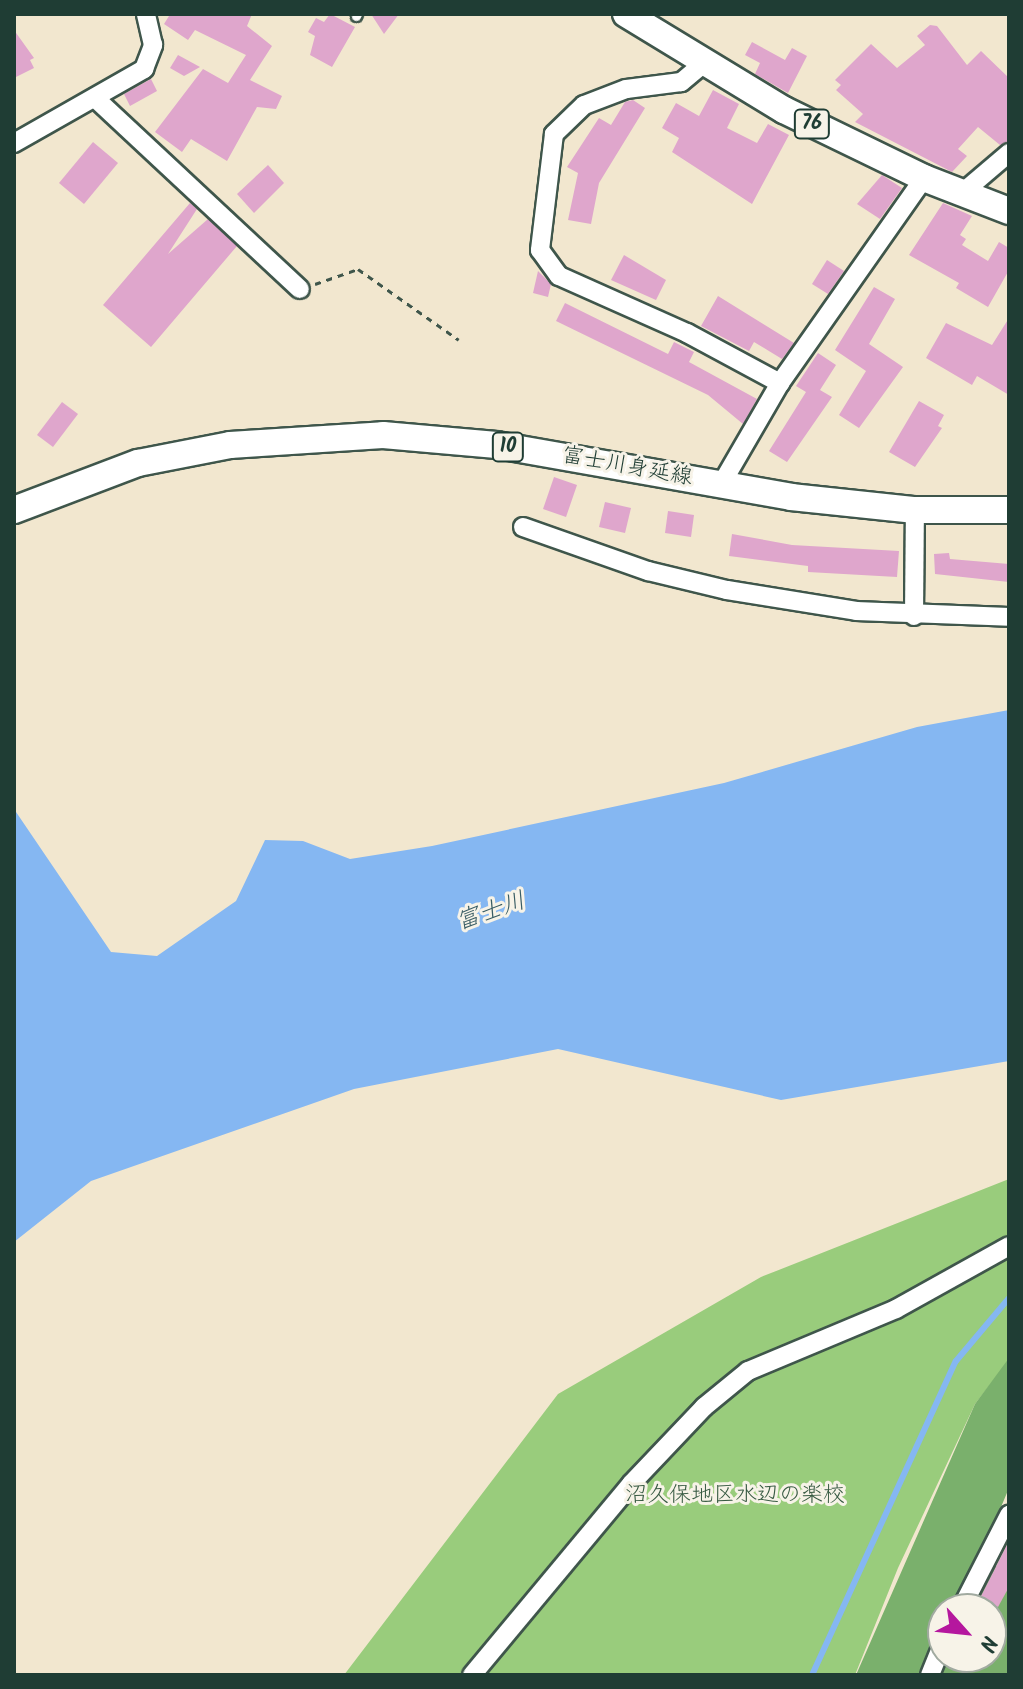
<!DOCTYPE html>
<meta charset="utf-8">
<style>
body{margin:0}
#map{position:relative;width:1023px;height:1689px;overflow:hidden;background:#f2e7cf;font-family:Kalam,"Klee One",sans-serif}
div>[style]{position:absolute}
.green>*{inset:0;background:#99cc7c}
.forest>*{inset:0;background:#7ab06c}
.water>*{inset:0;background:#85b7f2}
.stream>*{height:6px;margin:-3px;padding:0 3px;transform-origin:3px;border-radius:3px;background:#85b7f2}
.building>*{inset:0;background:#dfa6cc}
.path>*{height:3px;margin-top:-1.5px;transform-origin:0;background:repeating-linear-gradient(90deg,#3f564b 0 6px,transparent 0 12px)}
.roads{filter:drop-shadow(2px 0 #3f564b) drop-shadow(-2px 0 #3f564b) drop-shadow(0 2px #3f564b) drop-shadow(0 -2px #3f564b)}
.service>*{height:9px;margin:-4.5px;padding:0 4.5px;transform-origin:4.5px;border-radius:4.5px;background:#fff}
.minor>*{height:18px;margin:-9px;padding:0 9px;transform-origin:9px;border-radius:9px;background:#fff}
.primary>*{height:26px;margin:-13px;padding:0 13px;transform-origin:13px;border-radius:13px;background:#fff}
span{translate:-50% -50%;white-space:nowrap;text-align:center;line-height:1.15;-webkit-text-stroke:6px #f7f3e8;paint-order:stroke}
.shield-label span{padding:2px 6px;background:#f7f3e8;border:2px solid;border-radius:6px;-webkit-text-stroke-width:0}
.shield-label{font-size:20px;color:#1f3d34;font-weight:700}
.street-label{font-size:22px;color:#1f3d34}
.park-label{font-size:22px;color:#375a42}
.water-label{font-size:24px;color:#385c64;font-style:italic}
.frame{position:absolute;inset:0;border:16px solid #1f3d34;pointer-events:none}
.north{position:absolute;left:927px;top:1593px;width:80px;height:80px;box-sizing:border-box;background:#f7f3e8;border:2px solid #a1aaa0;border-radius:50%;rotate:117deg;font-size:22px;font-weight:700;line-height:32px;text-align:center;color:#1f3d34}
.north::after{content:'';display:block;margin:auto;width:28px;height:36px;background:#b5179e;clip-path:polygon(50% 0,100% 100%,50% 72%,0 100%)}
</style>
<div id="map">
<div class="green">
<div style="clip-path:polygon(1009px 1179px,1009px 1360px,975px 1404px,898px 1568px,855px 1675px,344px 1675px,558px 1394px,761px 1277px)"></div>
</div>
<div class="forest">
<div style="clip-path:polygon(evenodd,1009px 1358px,1009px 1488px,980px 1557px,1009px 1573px,1009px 1675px,856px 1675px,975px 1404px,1009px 1358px,943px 1609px,991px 1609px,991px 1657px,943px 1657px,943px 1609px)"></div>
</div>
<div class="water">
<div style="clip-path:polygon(1009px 710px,1009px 1061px,781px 1100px,558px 1049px,354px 1089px,91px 1181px,14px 1242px,14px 809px,111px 952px,157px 956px,236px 901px,265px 840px,303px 841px,350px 859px,432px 846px,724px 783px,917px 727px)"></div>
</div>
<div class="stream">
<div style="left:812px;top:1675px;width:345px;rotate:-65.4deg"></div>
<div style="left:956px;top:1361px;width:82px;rotate:-49.9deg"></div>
</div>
<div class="building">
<div style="clip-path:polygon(164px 14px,252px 14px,247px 26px,272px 46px,250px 80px,282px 96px,276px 109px,257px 107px,227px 161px,191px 139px,182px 152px,155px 132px,203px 69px,228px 83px,246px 55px,195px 30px,188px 40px,164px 24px,169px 16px)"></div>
<div style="clip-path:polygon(330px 14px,355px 27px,332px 67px,310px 55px,315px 36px,308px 32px,316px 18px,324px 22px)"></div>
<div style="clip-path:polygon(371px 14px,399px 14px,384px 34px)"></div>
<div style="clip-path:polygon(930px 25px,937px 26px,967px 65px,981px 51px,1009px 78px,1009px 141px,1000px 145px,978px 127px,958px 149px,967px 156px,952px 172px,855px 122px,863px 114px,836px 90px,841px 85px,835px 80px,871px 44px,897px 68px,925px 45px,917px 36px)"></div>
<div style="clip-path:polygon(14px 30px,34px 58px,30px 60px,34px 68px,14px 78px)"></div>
<div style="clip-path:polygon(752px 42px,785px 60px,792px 48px,807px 56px,788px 93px,755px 74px,760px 63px,745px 55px)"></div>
<div style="clip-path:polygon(178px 55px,200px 67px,184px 76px,170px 68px)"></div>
<div style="clip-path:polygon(151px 79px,157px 91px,130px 106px,124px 94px)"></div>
<div style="clip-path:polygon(713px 90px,739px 104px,727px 128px,757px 143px,768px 124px,789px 135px,752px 204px,672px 152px,679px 138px,662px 128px,676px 103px,699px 116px)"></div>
<div style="clip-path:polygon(633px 100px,645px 108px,599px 183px,591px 224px,568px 220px,578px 173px,567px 167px,599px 118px,611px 125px,625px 102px)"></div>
<div style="clip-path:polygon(93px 142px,118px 163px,84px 204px,59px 183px)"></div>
<div style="clip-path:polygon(268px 165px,284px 183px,254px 213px,237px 194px)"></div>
<div style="clip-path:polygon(882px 175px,902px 188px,880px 219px,857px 204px)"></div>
<div style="clip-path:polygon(190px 203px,197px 209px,168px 254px,208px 219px,237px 246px,151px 347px,103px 305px)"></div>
<div style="clip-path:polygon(943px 203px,972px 216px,960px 235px,966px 239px,962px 245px,988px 261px,999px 242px,1009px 248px,1009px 270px,988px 307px,956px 288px,959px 283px,909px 255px)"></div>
<div style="clip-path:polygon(624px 255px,666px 280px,656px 300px,611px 280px)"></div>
<div style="clip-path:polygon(827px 260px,844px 271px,828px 294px,812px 284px)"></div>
<div style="clip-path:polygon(538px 271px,551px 284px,548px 297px,533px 293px)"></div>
<div style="clip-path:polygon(874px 287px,895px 299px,869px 344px,903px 367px,859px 428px,839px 415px,866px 371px,835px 350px)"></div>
<div style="clip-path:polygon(718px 296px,794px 343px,782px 359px,754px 342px,749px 351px,701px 326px)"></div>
<div style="clip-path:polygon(565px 303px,668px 354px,674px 342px,694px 352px,689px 362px,757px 399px,743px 424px,708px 395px,556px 321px)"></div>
<div style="clip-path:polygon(1009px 318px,1009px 395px,977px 376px,972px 385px,926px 358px,946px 323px,992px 345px)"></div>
<div style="clip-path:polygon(818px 353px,836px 365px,820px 390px,832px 397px,787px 462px,769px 451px,806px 392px,796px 386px)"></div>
<div style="clip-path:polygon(919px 401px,944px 415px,938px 426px,942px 428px,915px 467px,889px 452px)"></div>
<div style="clip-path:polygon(62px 402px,78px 414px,53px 447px,37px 435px)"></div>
<div style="clip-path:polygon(554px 477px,577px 485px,566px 517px,543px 509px)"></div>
<div style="clip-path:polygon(605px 502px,631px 508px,625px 533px,599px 527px)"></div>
<div style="clip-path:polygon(668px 511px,694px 515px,691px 537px,665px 533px)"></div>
<div style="clip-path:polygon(732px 534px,792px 545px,899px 551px,897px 577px,808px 572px,808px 566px,729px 556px)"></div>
<div style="clip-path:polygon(949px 553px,950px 559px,1009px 564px,1009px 582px,935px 574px,934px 554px)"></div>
<div style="clip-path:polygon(1009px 1541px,1009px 1587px,998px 1607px,980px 1598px)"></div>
</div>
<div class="path">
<div style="left:315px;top:284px;width:46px;rotate:-19.2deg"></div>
<div style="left:358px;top:269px;width:123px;rotate:35.1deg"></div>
</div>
<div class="roads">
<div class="service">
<div style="left:356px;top:16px;width:2px;rotate:-63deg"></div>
</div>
<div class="minor">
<div style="left:704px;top:63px;width:30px;rotate:140deg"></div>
<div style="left:681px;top:82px;width:55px;rotate:172.7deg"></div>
<div style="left:626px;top:89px;width:45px;rotate:159.1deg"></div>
<div style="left:584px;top:105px;width:42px;rotate:136deg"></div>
<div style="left:554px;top:134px;width:117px;rotate:96.9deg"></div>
<div style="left:540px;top:250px;width:32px;rotate:54deg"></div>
<div style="left:559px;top:276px;width:140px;rotate:24deg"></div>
<div style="left:687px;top:333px;width:106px;rotate:28.3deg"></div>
<div style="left:95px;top:98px;width:280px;rotate:43deg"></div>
<div style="left:14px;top:143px;width:150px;rotate:-29.6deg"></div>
<div style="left:144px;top:69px;width:26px;rotate:-69deg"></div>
<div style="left:153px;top:45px;width:32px;rotate:-103deg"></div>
<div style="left:962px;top:193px;width:62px;rotate:-40.4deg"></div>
<div style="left:722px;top:483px;width:116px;rotate:-59.9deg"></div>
<div style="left:780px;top:383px;width:251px;rotate:-54.9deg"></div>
<div style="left:523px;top:527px;width:133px;rotate:19.4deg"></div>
<div style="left:648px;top:571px;width:81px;rotate:13.5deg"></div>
<div style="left:727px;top:590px;width:131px;rotate:9.2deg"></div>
<div style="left:856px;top:611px;width:153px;rotate:2.2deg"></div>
<div style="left:914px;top:616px;width:106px;rotate:-89.5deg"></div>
<div style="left:961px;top:1609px;width:106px;rotate:-62.9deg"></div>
<div style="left:472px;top:1675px;width:249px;rotate:-50.2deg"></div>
<div style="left:631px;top:1484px;width:106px;rotate:-46.5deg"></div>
<div style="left:704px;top:1407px;width:57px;rotate:-39.3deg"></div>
<div style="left:748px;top:1371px;width:160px;rotate:-22.7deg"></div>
<div style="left:896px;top:1309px;width:129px;rotate:-29.1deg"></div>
<div style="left:930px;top:1675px;width:35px;rotate:-68deg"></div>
</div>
<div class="primary">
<div style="left:626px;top:14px;width:185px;rotate:31.3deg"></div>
<div style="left:784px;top:110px;width:156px;rotate:25.9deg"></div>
<div style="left:924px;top:178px;width:91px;rotate:21.2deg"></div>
<div style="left:14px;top:510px;width:133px;rotate:-20.8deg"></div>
<div style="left:138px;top:463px;width:94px;rotate:-11.1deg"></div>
<div style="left:230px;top:445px;width:153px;rotate:-3.7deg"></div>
<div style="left:383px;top:435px;width:114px;rotate:5deg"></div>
<div style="left:497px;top:445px;width:299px;rotate:10deg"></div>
<div style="left:791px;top:497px;width:125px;rotate:6deg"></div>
<div style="left:915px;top:510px;width:94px"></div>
</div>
</div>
<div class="shield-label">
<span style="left:812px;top:124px">76</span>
<span style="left:508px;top:447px">10</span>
</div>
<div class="street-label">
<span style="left:627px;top:467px;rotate:10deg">富士川身延線</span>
</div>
<div class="park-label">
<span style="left:735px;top:1496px">沼久保地区水辺の楽校</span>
</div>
<div class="water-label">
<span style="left:491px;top:912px;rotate:-19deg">富士川</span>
</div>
<div class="frame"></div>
<div class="north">N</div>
</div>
